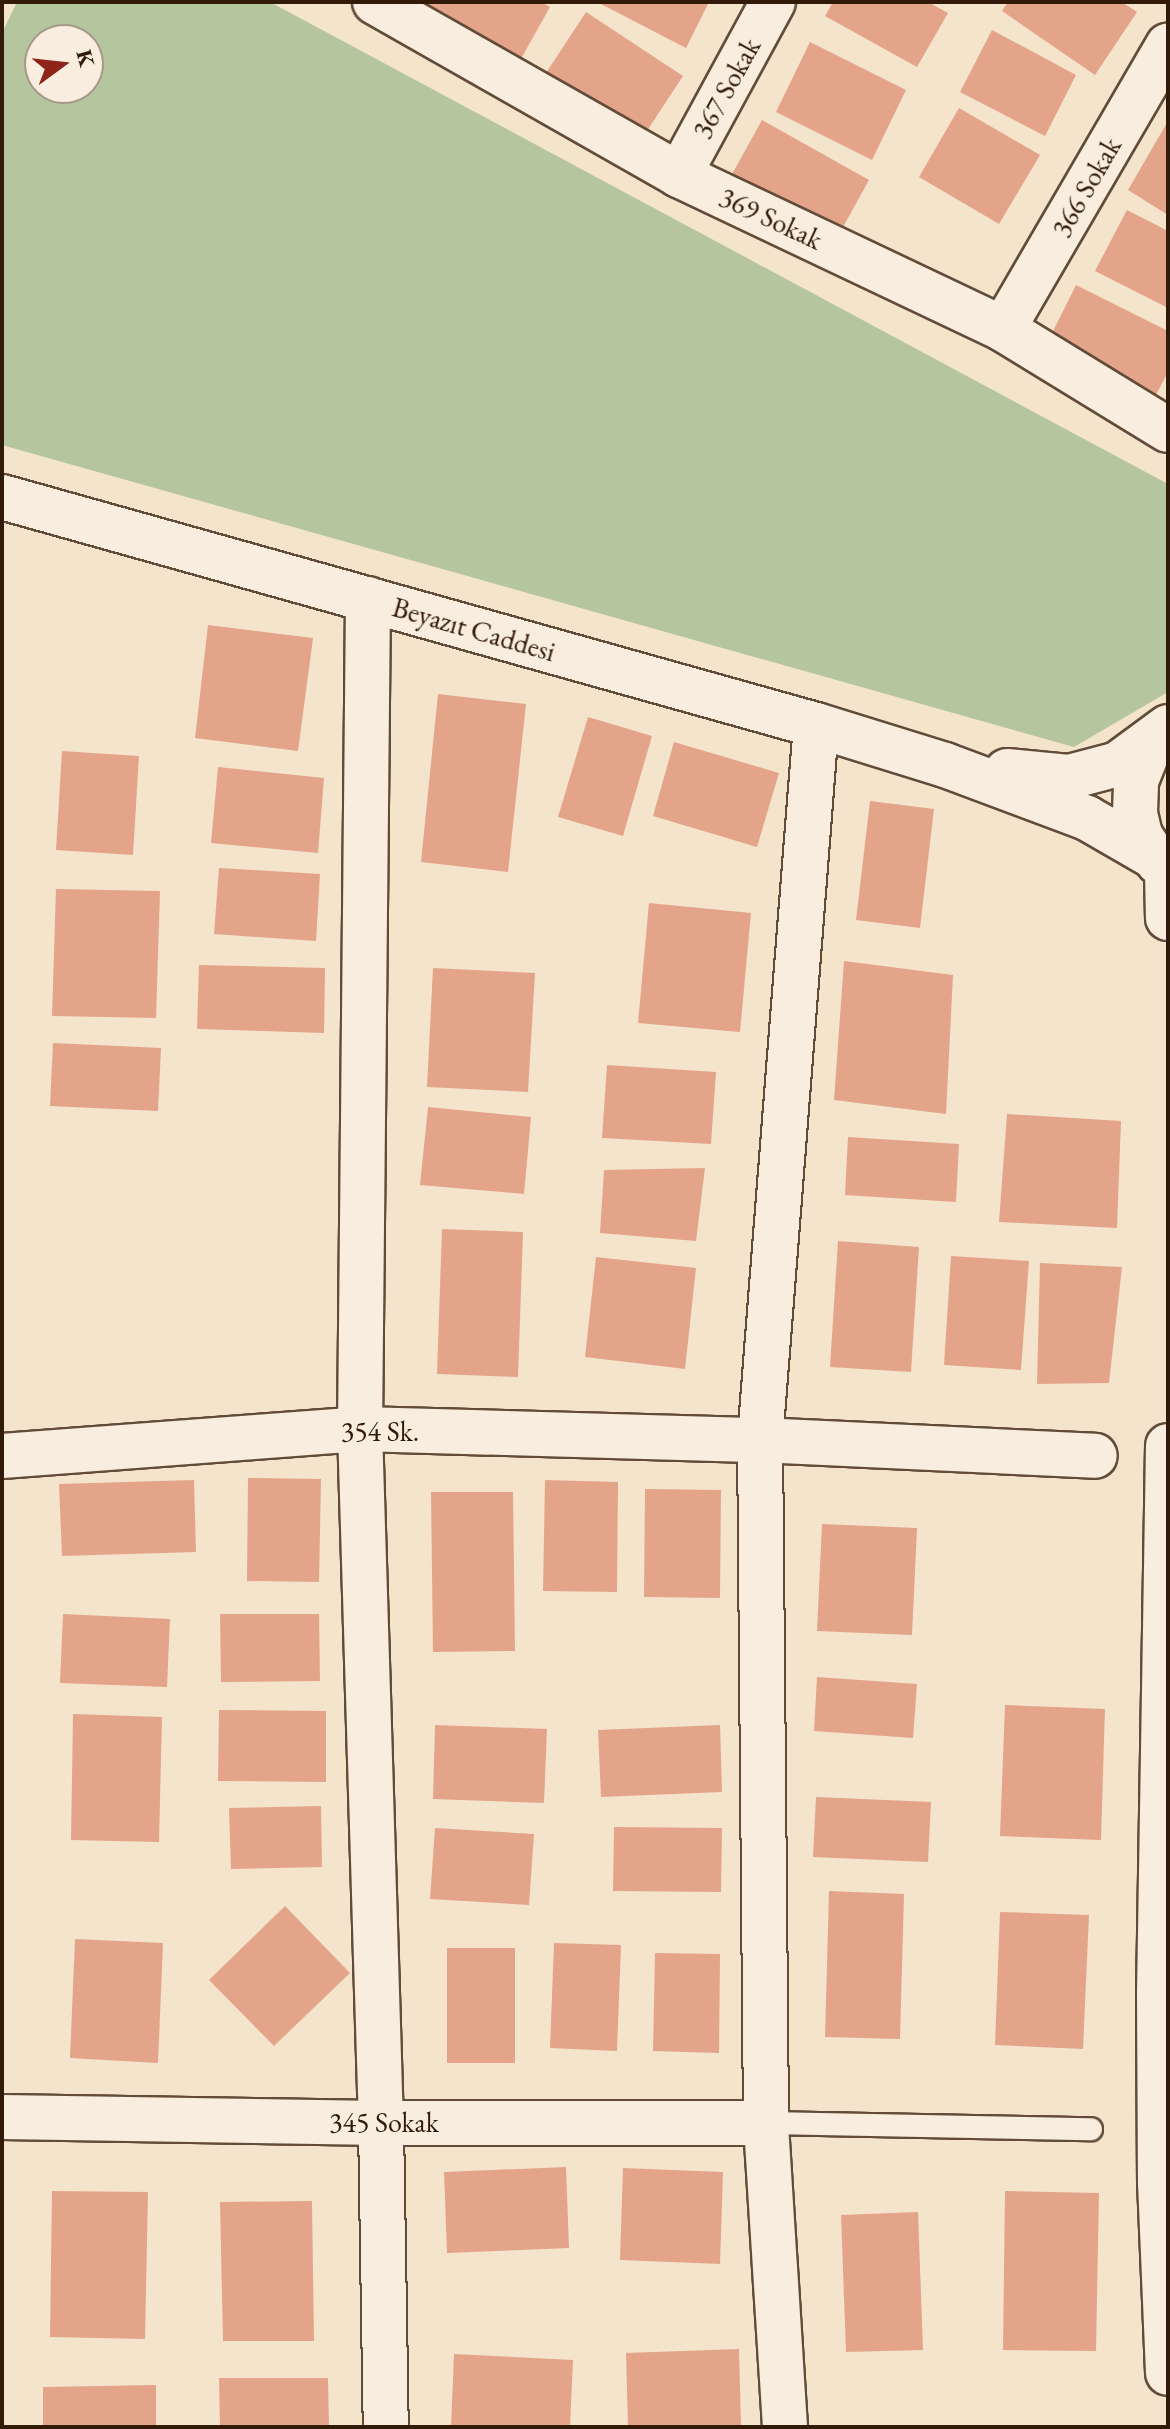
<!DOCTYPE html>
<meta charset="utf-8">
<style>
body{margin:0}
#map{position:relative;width:1170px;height:2429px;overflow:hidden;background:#f4e4cc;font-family:"EB Garamond",serif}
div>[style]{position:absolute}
.green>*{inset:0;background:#b5c59d}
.building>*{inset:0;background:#e4a48a}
.roads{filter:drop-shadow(2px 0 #624c39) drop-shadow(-2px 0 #624c39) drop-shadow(0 2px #624c39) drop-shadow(0 -2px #624c39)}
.lane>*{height:22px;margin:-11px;padding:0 11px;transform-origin:11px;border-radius:11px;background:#f8edde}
.street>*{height:44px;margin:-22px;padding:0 22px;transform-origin:22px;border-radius:22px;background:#f8edde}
.secondary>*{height:44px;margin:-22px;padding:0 22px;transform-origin:22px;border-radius:22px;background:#f8edde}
span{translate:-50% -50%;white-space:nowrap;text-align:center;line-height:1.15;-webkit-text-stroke:6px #f8edde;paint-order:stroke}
.street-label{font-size:28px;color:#311a08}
.frame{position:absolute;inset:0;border:4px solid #311a08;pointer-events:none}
.north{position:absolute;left:24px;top:24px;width:80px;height:80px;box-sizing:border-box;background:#f8edde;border:2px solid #a89988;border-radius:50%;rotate:75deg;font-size:22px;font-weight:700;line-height:32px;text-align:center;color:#311a08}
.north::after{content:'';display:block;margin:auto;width:28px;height:36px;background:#8f2418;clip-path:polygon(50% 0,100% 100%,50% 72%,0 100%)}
</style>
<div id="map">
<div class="green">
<div style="clip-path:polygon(evenodd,17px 2px,270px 2px,1168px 484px,1168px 692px,1074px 747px,2px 445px,2px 33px,17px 2px,40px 40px,88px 40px,88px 88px,40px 88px,40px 40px)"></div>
</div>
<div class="building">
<div style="clip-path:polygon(416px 2px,541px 2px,550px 7px,517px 66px)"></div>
<div style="clip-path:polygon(597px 2px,709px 2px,686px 48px)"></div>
<div style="clip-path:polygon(833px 2px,928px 2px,948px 13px,917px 67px,825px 16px)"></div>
<div style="clip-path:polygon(1008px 2px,1122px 2px,1137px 12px,1095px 75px,1002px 11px)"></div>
<div style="clip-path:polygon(586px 12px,683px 76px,643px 137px,546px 73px)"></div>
<div style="clip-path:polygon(992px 30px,1076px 75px,1045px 136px,960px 92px)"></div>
<div style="clip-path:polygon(810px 42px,906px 90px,872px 160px,776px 112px)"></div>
<div style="clip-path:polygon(959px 108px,1040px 155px,999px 224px,919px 177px)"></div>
<div style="clip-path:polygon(762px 120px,869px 180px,838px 236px,731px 176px)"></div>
<div style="clip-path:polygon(1168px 121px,1168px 215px,1128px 190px)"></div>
<div style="clip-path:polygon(1127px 210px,1168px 231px,1168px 308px,1095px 271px)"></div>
<div style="clip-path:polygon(1076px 285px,1168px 331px,1168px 372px,1156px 395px,1048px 341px)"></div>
<div style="clip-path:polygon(208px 625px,313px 638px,298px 751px,195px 738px)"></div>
<div style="clip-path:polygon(438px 694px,526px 704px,508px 872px,421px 862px)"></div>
<div style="clip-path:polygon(588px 717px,652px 736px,623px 836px,558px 817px)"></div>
<div style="clip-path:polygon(674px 742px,779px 773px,757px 847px,653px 816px)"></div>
<div style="clip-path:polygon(62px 751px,139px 756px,133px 855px,56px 850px)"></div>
<div style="clip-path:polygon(218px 767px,324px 778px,318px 853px,211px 843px)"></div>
<div style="clip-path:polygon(870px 801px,934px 809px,920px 928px,856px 920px)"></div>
<div style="clip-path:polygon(219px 868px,320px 874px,316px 941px,214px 934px)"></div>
<div style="clip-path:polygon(56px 889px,160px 891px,156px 1018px,52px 1016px)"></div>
<div style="clip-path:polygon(649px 903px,751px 913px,740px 1032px,638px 1023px)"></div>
<div style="clip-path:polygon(844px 961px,953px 975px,946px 1114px,834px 1100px)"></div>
<div style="clip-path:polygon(199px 965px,325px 968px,324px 1033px,197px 1029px)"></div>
<div style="clip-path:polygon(433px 968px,535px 973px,528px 1092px,427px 1087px)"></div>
<div style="clip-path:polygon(53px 1043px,161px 1048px,158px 1111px,50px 1106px)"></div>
<div style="clip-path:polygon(607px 1065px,716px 1072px,711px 1144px,602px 1138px)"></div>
<div style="clip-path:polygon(428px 1107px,531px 1117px,524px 1194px,420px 1185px)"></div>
<div style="clip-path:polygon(1007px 1114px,1121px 1121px,1117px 1228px,999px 1222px)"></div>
<div style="clip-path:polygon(848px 1137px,959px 1144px,956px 1202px,845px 1195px)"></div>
<div style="clip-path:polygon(705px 1168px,696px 1241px,600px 1233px,604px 1170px)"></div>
<div style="clip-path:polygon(442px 1229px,523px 1232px,518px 1377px,437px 1374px)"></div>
<div style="clip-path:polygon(838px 1241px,919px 1247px,911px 1372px,830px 1367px)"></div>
<div style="clip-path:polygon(951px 1256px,1029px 1261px,1021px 1370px,944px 1365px)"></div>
<div style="clip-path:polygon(596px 1257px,696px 1268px,685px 1369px,585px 1357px)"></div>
<div style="clip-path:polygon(1040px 1263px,1122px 1267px,1109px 1383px,1037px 1384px)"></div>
<div style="clip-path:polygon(248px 1478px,321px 1479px,319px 1582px,247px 1581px)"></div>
<div style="clip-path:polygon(194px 1480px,196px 1552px,62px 1556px,59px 1484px)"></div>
<div style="clip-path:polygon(545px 1480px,618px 1482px,617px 1592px,543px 1591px)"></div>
<div style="clip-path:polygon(645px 1489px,721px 1490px,720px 1598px,644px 1597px)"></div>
<div style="clip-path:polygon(431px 1492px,513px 1492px,515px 1651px,433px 1652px)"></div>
<div style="clip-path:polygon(822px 1524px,917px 1528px,912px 1635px,817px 1631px)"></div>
<div style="clip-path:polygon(63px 1614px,170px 1619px,167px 1687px,60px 1683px)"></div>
<div style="clip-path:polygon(220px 1614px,319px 1614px,320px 1681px,221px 1682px)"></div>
<div style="clip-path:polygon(817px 1677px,917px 1684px,913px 1738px,814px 1731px)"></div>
<div style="clip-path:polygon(1005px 1705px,1105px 1709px,1101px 1840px,1000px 1836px)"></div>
<div style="clip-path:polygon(219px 1710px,326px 1711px,326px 1782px,218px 1781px)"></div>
<div style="clip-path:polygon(73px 1714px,162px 1717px,159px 1842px,71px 1840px)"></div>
<div style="clip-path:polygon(435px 1725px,547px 1729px,544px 1803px,433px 1799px)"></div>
<div style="clip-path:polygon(720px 1725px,722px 1792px,601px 1797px,598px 1730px)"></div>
<div style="clip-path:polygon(816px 1797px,931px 1802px,928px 1862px,813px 1857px)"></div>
<div style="clip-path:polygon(321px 1806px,322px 1867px,231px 1869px,229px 1808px)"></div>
<div style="clip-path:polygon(614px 1827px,722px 1828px,721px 1892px,613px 1891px)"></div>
<div style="clip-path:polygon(435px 1828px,534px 1834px,529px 1905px,430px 1899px)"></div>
<div style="clip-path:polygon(829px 1891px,904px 1894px,900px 2039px,825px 2037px)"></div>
<div style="clip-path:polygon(285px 1906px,350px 1973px,274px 2046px,209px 1980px)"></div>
<div style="clip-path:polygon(1000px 1912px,1089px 1915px,1083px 2049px,995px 2045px)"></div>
<div style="clip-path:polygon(75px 1939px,163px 1943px,158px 2063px,70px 2058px)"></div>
<div style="clip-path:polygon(554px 1943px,621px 1945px,617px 2051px,550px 2048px)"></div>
<div style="clip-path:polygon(447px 1948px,515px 1948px,515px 2063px,447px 2063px)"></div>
<div style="clip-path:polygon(655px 1953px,720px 1954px,719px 2053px,653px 2051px)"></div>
<div style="clip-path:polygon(566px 2167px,569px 2248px,447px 2253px,444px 2172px)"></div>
<div style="clip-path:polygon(623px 2168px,723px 2172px,720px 2264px,620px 2260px)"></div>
<div style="clip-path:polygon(52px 2191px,148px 2192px,145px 2339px,50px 2337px)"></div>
<div style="clip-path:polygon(1005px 2191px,1099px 2193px,1096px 2351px,1003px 2350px)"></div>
<div style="clip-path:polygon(312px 2201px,314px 2341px,223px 2341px,220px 2202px)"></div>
<div style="clip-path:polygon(918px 2212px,923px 2350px,846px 2352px,841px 2215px)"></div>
<div style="clip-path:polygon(739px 2349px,741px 2427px,628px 2427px,626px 2353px)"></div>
<div style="clip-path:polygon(454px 2354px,573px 2360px,570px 2427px,451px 2427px)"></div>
<div style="clip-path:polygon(219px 2378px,328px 2378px,329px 2427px,220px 2427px)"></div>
<div style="clip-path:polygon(156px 2385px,156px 2427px,43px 2427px,43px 2387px)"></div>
</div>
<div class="roads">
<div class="lane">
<div style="left:766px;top:2123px;width:325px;rotate:1.1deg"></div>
</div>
<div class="street">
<div style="left:375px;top:2px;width:350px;rotate:29.6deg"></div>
<div style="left:679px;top:175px;width:359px;rotate:25.4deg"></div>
<div style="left:1003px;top:329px;width:193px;rotate:31.5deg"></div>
<div style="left:679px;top:175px;width:197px;rotate:-61.5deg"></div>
<div style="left:1003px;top:329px;width:328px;rotate:-59.8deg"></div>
<div style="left:368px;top:599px;width:830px;rotate:90.55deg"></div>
<div style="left:360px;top:1429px;width:694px;rotate:88.27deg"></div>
<div style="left:381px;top:2123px;width:304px;rotate:89.1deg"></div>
<div style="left:2px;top:1456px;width:359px;rotate:-4.3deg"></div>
<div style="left:360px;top:1429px;width:400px;rotate:1.6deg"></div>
<div style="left:760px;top:1440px;width:335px;rotate:2.7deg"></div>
<div style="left:2px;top:2117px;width:379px;rotate:0.9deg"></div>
<div style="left:381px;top:2123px;width:385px"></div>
<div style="left:785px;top:2427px;width:305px;rotate:-93.6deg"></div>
<div style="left:766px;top:2123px;width:683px;rotate:-90.5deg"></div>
<div style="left:760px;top:1440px;width:717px;rotate:-85.52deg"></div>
</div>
<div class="secondary">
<div style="left:2px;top:497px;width:845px;rotate:15.65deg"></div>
<div style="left:816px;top:725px;width:135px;rotate:17.2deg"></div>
<div style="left:945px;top:765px;width:152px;rotate:20.5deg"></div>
<div style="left:1087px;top:818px;width:74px;rotate:30deg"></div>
<div style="left:1007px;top:771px;width:62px;rotate:5.5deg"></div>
<div style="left:1069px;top:777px;width:51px;rotate:-14.9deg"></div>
<div style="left:1118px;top:764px;width:62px;rotate:-36.5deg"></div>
<div style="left:1158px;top:862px;width:32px;rotate:-124deg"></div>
<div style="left:1140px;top:835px;width:23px;rotate:-103deg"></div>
<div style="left:1135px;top:813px;width:32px;rotate:-88deg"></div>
<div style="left:1136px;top:781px;width:32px;rotate:-68deg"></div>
<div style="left:1148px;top:751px;width:20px;rotate:-49deg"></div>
<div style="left:1167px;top:872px;width:46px;rotate:88.8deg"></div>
<div style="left:1168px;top:1446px;width:546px;rotate:90.94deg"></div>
<div style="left:1159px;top:1992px;width:190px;rotate:89.7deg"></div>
<div style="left:1160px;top:2182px;width:191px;rotate:87.6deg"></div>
</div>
</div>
<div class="street-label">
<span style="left:726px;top:88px;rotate:-61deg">367 Sokak</span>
<span style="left:1086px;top:187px;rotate:-60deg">366 Sokak</span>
<span style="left:771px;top:218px;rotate:25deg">369 Sokak</span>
<span style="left:474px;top:629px;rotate:16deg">Beyazıt Caddesi</span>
<span style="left:380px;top:1431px">354 Sk.</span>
<span style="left:384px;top:2122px">345 Sokak</span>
</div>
<div class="frame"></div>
<div class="north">K</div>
</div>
